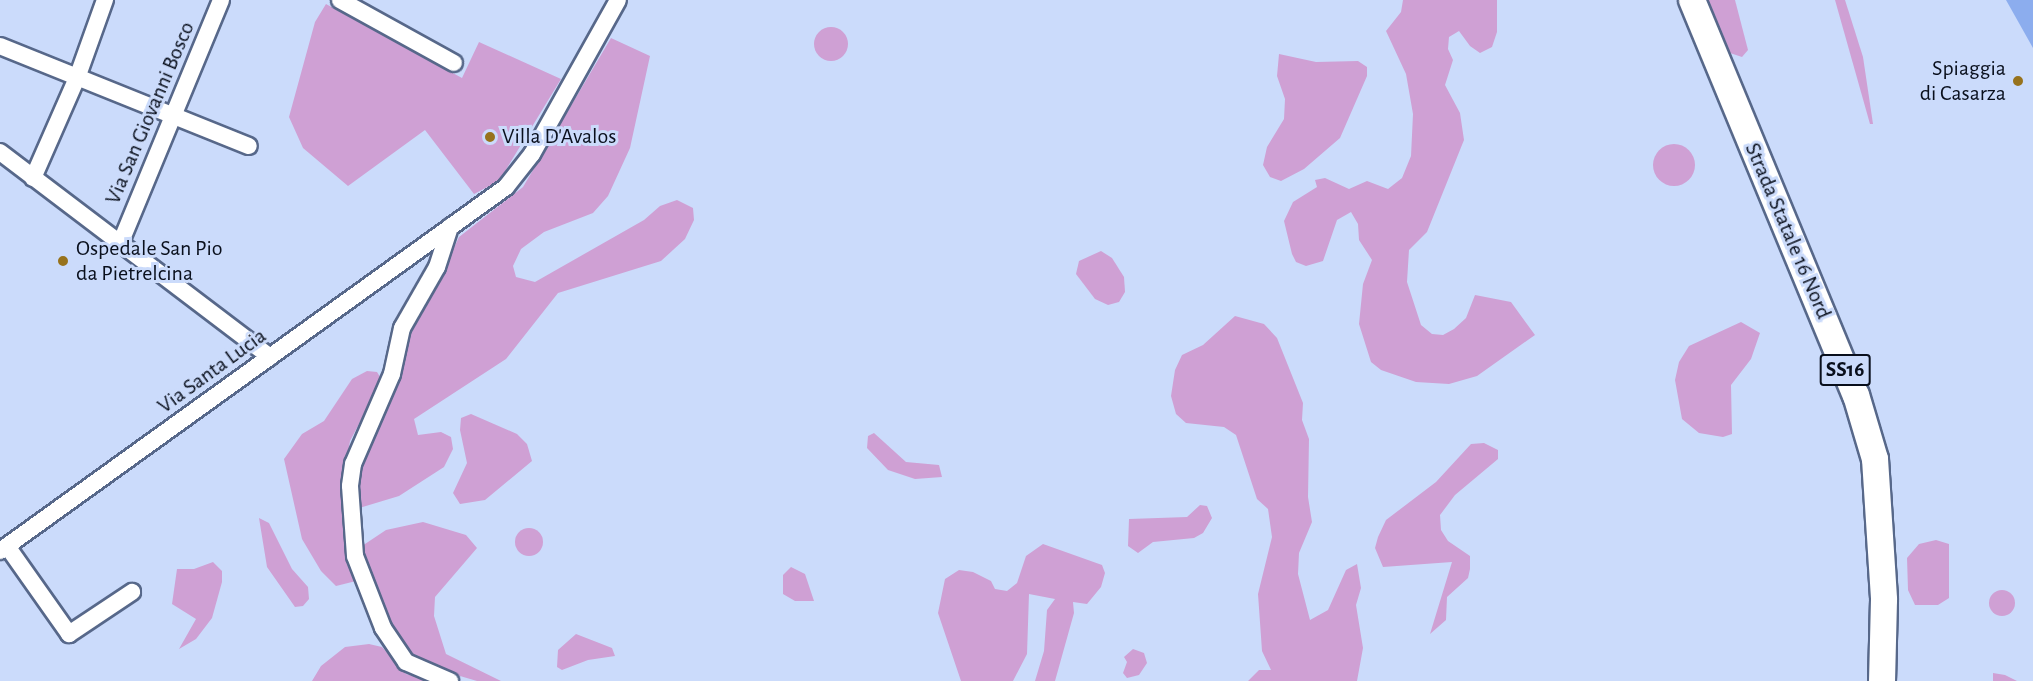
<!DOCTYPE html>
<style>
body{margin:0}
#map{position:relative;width:2033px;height:681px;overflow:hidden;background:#cbdbfb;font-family:"Alegreya Sans",sans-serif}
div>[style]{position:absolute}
.green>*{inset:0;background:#cfa0d4}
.round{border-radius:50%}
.water>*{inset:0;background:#8cadee}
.roads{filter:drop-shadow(2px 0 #57688a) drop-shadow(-2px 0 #57688a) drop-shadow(0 2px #57688a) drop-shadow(0 -2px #57688a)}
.street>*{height:16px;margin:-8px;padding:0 8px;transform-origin:8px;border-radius:8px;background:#fff}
.primary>*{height:26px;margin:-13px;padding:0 13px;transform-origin:13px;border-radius:13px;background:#fff}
.dots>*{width:16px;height:16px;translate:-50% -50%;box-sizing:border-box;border:3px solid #cbdbfb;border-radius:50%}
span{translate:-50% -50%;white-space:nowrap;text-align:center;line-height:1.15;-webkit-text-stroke:6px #cbdbfb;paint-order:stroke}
.shield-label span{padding:2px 4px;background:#cbdbfb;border:2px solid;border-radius:4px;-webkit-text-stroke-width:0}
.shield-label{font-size:21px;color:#090f1c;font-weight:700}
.poi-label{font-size:22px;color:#090f1c}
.right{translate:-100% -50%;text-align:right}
.left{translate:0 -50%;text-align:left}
.street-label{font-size:22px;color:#090f1c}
</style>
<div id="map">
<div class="green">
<div style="clip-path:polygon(1403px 0,1497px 0,1497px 32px,1492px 47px,1480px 53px,1470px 46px,1459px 31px,1449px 37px,1448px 49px,1453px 60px,1445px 85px,1460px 113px,1464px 140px,1427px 232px,1409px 250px,1407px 282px,1421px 325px,1432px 334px,1443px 335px,1454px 329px,1466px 318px,1475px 295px,1511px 302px,1535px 335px,1477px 376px,1449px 384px,1416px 382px,1381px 370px,1371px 362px,1359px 324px,1363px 284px,1372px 260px,1359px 240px,1358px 224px,1351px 212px,1337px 220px,1323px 261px,1306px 266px,1296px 262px,1292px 254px,1284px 221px,1293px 202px,1317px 187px,1315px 180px,1325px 178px,1349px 189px,1367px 181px,1388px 189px,1402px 178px,1411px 156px,1413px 114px,1406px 74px,1386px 31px,1401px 12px)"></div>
<div style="clip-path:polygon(1708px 0,1735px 0,1748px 50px,1742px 57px,1727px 52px)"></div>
<div style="clip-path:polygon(1835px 0,1845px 0,1863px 57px,1873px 124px,1870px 124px)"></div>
<div style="clip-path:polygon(326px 4px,462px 78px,479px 42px,561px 79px,499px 181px,474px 194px,425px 130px,348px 186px,303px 148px,289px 117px,315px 22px)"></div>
<div class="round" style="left:814px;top:27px;width:34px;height:34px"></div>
<div style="clip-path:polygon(611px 38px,650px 56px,630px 148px,608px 196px,593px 213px,544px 232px,521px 249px,513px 266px,516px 277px,535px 282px,644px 220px,660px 206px,677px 200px,693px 208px,694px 220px,685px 239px,661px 261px,558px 293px,506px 359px,414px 419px,418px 435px,441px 432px,451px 437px,453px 449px,444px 467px,399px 496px,356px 509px,362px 450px,407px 330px,441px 275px,459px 237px,523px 187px)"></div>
<div style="clip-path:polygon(1279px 54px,1316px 62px,1358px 61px,1367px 67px,1367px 76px,1340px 138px,1304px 169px,1281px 181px,1270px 177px,1263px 165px,1267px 147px,1284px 119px,1285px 99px,1277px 76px)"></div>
<div class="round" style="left:1653px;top:144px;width:42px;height:42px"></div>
<div style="clip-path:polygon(1101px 251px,1112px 258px,1124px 277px,1125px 292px,1119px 302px,1108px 305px,1095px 299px,1076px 274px,1079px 261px)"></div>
<div style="clip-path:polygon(1235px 316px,1264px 324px,1277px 338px,1303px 403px,1302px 420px,1309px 439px,1308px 497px,1312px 522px,1299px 553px,1298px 574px,1310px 620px,1328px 610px,1346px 570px,1357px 564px,1361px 588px,1356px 605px,1363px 648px,1357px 681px,1248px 681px,1259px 670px,1271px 670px,1262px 651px,1258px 594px,1272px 537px,1268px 509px,1257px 499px,1236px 435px,1224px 427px,1186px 423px,1176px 414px,1171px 396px,1175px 370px,1182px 355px,1203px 345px)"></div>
<div style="clip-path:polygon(1741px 322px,1760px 333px,1751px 359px,1731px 385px,1732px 434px,1723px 437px,1699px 433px,1682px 419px,1675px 380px,1679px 362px,1689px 346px)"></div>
<div style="clip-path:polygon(367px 371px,377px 372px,382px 380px,350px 441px,342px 489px,347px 552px,356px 581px,336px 586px,321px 571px,302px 539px,284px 459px,302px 434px,324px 421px,352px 379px)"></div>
<div style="clip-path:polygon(471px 414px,517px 434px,527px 444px,532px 461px,485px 500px,460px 504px,453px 493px,467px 463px,460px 430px,461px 418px)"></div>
<div style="clip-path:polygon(874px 433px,906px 462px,939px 465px,942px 477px,915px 479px,888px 470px,867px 448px,868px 436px)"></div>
<div style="clip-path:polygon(1484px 443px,1498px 450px,1498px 459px,1455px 495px,1440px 515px,1441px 530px,1448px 541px,1470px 556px,1470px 569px,1468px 578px,1447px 597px,1446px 620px,1430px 634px,1452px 562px,1383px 567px,1375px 548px,1378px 537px,1386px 520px,1436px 482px,1471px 444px)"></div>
<div style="clip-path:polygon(1200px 505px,1207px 506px,1212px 518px,1203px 533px,1194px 538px,1153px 542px,1138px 553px,1128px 546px,1129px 519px,1187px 517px)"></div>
<div style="clip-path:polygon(259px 518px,269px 523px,292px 569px,308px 587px,309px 599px,303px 606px,295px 607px,267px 567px)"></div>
<div style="clip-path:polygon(423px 522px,466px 535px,477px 548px,435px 597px,434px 616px,446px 654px,501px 681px,477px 681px,426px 666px,416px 660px,389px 627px,359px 548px,386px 530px)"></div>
<div class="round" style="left:515px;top:528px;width:28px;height:28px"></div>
<div style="clip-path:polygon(1936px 540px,1949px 544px,1949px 598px,1938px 605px,1915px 605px,1908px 590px,1907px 558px,1919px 544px)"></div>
<div style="clip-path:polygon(1043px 544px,1102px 565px,1105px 573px,1101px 587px,1087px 604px,1073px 602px,1074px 613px,1055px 681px,1035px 681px,1044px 651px,1047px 610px,1055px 599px,1029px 594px,1027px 654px,1013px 681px,961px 681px,938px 613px,945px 579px,959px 570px,973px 572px,991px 581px,995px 589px,1007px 591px,1017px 583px,1026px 556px)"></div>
<div style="clip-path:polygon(213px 562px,222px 571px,222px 582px,212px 618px,196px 639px,179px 649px,196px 619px,172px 604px,177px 569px,194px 569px)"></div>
<div style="clip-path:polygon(791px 567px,805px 574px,814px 601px,795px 601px,783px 594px,783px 575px)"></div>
<div class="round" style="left:1989px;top:590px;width:26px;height:26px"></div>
<div style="clip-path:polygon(576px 634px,612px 648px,615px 656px,588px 660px,562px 670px,557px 667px,558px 650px)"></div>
<div style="clip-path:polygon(369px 644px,382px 647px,406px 674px,431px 681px,312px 681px,321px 666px,345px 647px)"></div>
<div style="clip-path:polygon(1133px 649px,1144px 653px,1147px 663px,1139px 675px,1127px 678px,1123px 673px,1127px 662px,1124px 657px)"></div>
<div style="clip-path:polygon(1993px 673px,2005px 675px,2017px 681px,1993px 681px)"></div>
</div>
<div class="water">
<div style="clip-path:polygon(2006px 0,2033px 0,2033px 48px)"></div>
</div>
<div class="roads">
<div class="street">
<div style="left:340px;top:0;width:130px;rotate:28.9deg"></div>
<div style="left:0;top:46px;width:268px;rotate:21.9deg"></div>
<div style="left:0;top:152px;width:339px;rotate:37.2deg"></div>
<div style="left:33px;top:178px;width:109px;rotate:-66.3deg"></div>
<div style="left:77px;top:78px;width:83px;rotate:-70.3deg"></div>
<div style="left:450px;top:227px;width:42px;rotate:108deg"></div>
<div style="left:437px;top:267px;width:70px;rotate:119.8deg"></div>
<div style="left:402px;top:328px;width:47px;rotate:102.3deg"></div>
<div style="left:392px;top:374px;width:98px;rotate:113.4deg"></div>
<div style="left:353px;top:464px;width:22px;rotate:98deg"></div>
<div style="left:350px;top:486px;width:70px;rotate:85.9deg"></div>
<div style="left:355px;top:556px;width:77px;rotate:68.7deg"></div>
<div style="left:383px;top:628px;width:41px;rotate:55.9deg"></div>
<div style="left:406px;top:662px;width:48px;rotate:23.4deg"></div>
<div style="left:120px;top:244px;width:264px;rotate:-67.5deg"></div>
<div style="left:7px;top:546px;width:108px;rotate:54.8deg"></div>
<div style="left:69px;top:634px;width:76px;rotate:-33.7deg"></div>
<div style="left:0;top:551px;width:623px;rotate:-35.73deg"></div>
<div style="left:506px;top:187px;width:42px;rotate:-51.8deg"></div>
<div style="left:532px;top:154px;width:176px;rotate:-60.8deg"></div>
</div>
<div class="primary">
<div style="left:1692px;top:0;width:428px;rotate:67.5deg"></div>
<div style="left:1856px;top:395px;width:67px;rotate:73.5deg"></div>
<div style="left:1875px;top:459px;width:141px;rotate:86.3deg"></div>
<div style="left:1884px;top:600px;width:81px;rotate:91.4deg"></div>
</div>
</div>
<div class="dots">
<div style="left:2018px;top:81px;background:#97721c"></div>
<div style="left:490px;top:137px;background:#97721c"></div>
<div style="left:63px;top:261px;background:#97721c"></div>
</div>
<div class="shield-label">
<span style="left:1845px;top:370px">SS16</span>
</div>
<div class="poi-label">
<span class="right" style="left:2006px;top:81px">Spiaggia<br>di Casarza</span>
<span class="left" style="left:502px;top:137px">Villa D'Avalos</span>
<span class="left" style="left:76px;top:261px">Ospedale San Pio<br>da Pietrelcina</span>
</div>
<div class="street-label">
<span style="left:150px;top:113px;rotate:-67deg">Via San Giovanni Bosco</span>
<span style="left:1788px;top:231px;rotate:67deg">Strada Statale 16 Nord</span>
<span style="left:212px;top:371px;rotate:-36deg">Via Santa Lucia</span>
</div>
</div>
